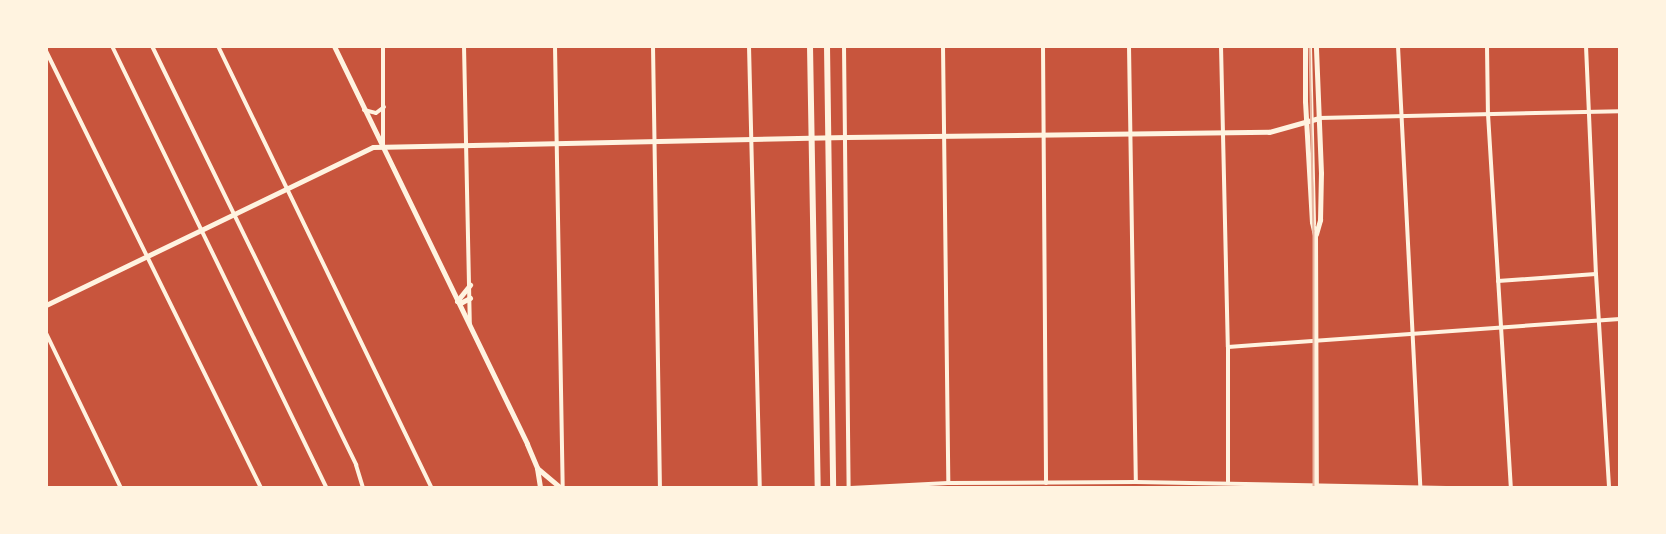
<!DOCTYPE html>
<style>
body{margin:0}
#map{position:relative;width:1666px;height:534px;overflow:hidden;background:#c8553d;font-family:"Crimson Pro",serif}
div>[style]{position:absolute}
.service>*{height:2px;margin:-1px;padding:0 1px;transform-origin:1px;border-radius:1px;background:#fff3e0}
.minor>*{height:4px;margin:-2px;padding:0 2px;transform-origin:2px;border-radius:2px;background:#fff3e0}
.tertiary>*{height:5px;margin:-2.5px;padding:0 2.5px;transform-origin:2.5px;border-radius:2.5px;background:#fff3e0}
.primary>*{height:6px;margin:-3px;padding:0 3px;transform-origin:3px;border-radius:3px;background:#fff3e0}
.tram>*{height:1.5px;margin:-0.75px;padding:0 0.75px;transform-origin:0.75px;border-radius:0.75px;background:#e9b49f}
span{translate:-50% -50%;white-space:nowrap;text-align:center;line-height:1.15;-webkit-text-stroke:6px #fff3e0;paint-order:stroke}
.frame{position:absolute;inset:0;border:48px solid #fff3e0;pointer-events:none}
</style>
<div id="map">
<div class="service">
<div style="left:1311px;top:46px;width:178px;rotate:88.7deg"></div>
</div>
<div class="minor">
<div style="left:112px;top:46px;width:492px;rotate:64.1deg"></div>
<div style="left:152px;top:46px;width:466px;rotate:64deg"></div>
<div style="left:356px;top:465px;width:24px;rotate:73deg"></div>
<div style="left:218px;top:46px;width:491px;rotate:64.2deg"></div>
<div style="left:464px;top:46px;width:279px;rotate:88.8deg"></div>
<div style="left:555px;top:46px;width:442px;rotate:89deg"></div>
<div style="left:653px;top:46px;width:442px;rotate:89.1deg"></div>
<div style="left:749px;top:46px;width:442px;rotate:88.6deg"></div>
<div style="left:844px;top:46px;width:442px;rotate:89.4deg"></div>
<div style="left:943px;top:46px;width:437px;rotate:89.3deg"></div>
<div style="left:1043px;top:46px;width:437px;rotate:89.6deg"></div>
<div style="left:1129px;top:46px;width:436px;rotate:89.1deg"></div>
<div style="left:1221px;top:46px;width:301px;rotate:88.7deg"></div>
<div style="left:1228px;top:347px;width:135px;rotate:90deg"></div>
<div style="left:1398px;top:46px;width:441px;rotate:87.1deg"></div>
<div style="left:1487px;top:46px;width:68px;rotate:89.2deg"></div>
<div style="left:1488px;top:114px;width:375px;rotate:86.5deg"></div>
<div style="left:1586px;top:46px;width:228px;rotate:87.5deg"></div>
<div style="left:1596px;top:274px;width:214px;rotate:86.5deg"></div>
<div style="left:46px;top:51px;width:487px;rotate:63.8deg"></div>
<div style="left:364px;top:110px;width:12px;rotate:14deg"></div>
<div style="left:376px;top:113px;width:10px;rotate:-37deg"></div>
<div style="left:1319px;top:118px;width:301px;rotate:-1.3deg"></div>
<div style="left:383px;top:145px;width:99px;rotate:-90deg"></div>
<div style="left:1498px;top:281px;width:98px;rotate:-4.1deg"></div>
<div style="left:46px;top:333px;width:172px;rotate:64.2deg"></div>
<div style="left:1228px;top:347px;width:393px;rotate:-4.1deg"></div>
<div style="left:851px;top:488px;width:97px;rotate:-3deg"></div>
<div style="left:948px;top:483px;width:188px;rotate:-0.3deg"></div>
<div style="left:1136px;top:482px;width:323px;rotate:1.1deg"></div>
</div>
<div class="tertiary">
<div style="left:334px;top:46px;width:442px;rotate:64.1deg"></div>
<div style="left:527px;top:444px;width:26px;rotate:67deg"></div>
<div style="left:537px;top:468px;width:20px;rotate:81deg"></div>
<div style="left:1305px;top:46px;width:55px;rotate:90deg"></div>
<div style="left:1305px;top:101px;width:121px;rotate:86.7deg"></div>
<div style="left:1312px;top:222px;width:13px;rotate:77deg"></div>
<div style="left:1315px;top:235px;width:253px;rotate:89.8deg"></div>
<div style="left:1316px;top:234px;width:15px;rotate:-74deg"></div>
<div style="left:1320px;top:220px;width:47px;rotate:-88.8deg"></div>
<div style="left:1321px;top:173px;width:127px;rotate:-92.3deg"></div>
<div style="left:457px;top:301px;width:21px;rotate:-51deg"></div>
<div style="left:457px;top:301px;width:5px;rotate:11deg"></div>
<div style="left:462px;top:302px;width:9px;rotate:-27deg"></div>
<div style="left:46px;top:305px;width:363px;rotate:-25.8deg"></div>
<div style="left:373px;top:147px;width:473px;rotate:-1.2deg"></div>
<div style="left:846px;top:137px;width:423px;rotate:-0.7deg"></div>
<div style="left:1269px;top:132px;width:52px;rotate:-15.6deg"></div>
<div style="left:537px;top:468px;width:31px;rotate:40deg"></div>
</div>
<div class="primary">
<div style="left:810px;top:46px;width:442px;rotate:89deg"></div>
<div style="left:827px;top:46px;width:442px;rotate:89.2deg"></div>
</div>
<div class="tram">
<div style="left:1310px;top:46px;width:185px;rotate:88.8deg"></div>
<div style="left:1314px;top:231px;width:257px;rotate:90deg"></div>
</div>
<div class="frame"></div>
</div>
